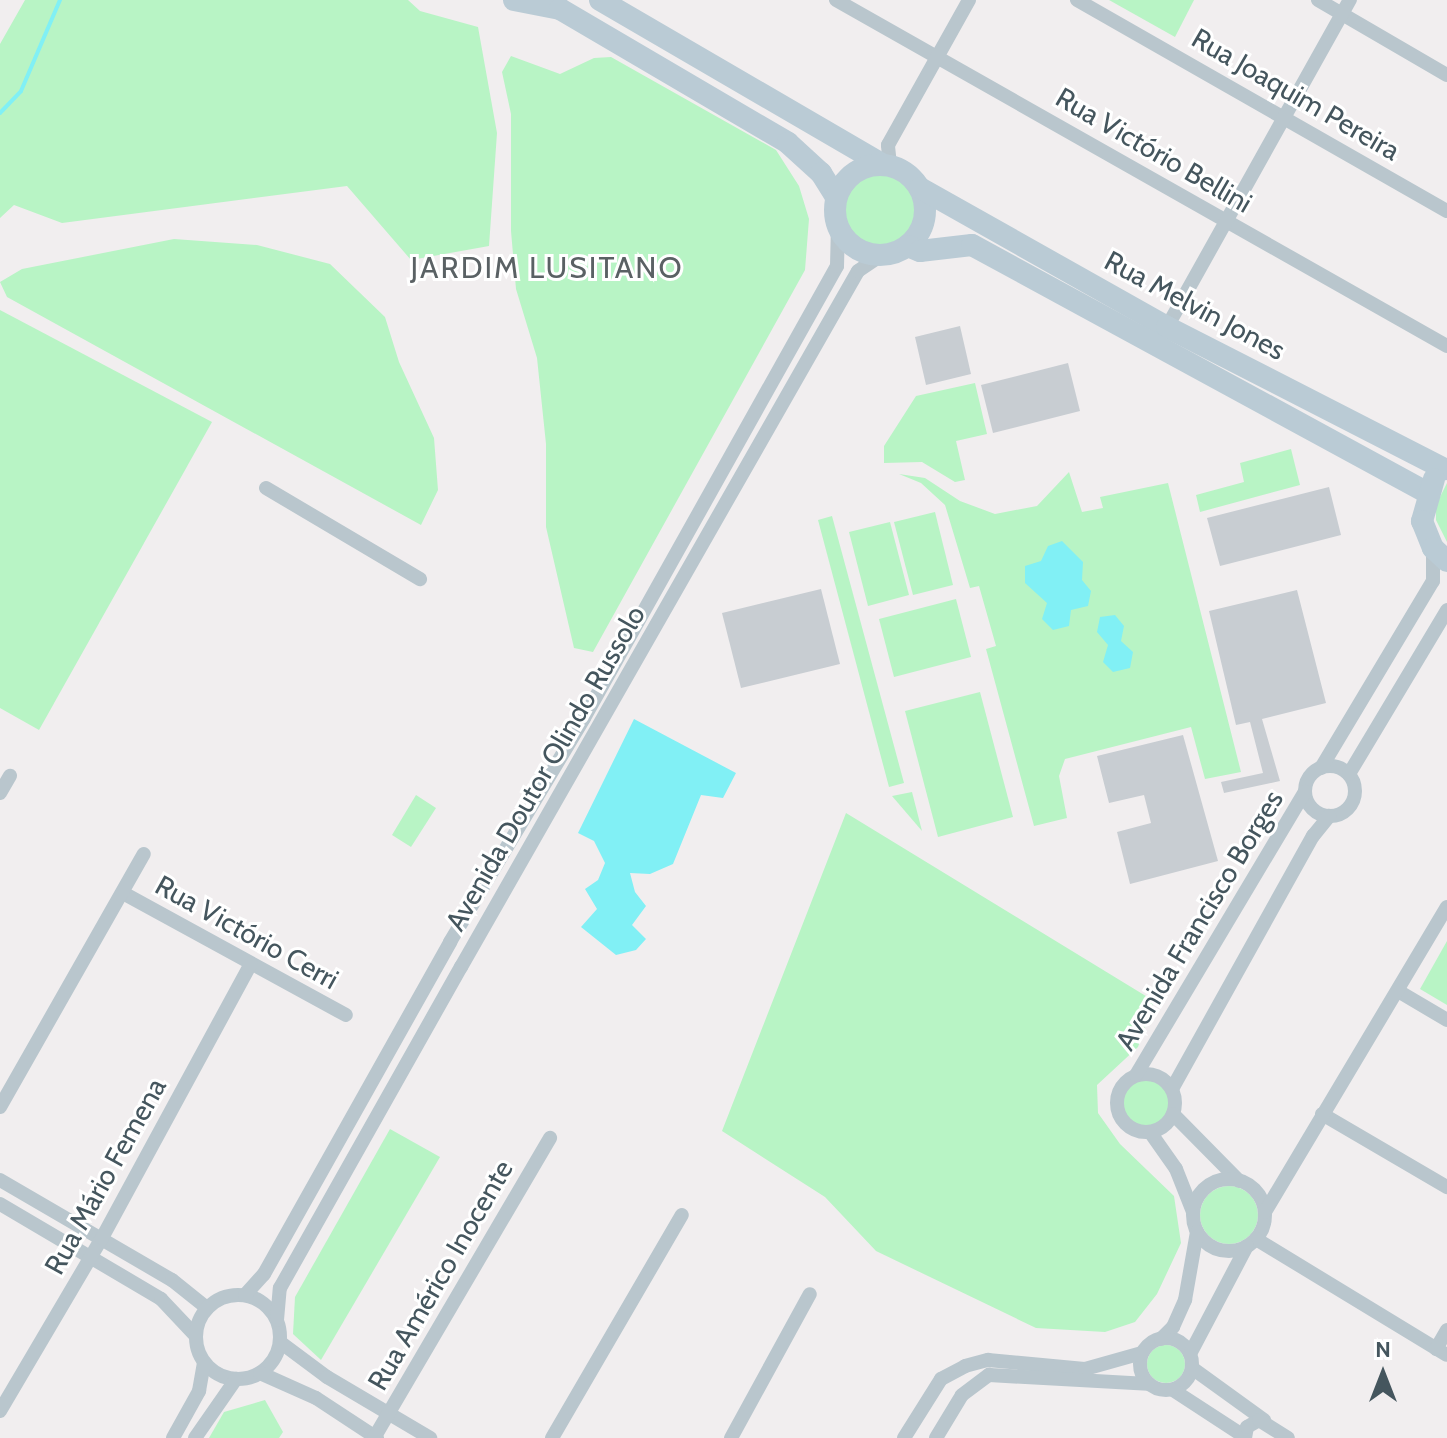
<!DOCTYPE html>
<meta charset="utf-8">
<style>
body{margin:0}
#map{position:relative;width:1447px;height:1438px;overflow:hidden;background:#f1eeef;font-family:Cabin,sans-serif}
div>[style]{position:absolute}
.green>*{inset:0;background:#b8f4c5}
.round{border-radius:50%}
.water>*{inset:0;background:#81f0f5}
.stream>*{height:4px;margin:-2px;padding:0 2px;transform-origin:2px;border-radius:2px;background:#81f0f5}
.building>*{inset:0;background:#c8cdd2}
.street>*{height:14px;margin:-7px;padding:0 7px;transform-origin:7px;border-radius:7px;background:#b9c6cd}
.street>.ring{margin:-7px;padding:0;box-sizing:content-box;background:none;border:14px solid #b9c6cd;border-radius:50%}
.secondary>*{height:22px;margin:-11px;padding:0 11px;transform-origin:11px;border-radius:11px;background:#bacbd5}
.secondary>.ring{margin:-11px;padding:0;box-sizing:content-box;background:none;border:22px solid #bacbd5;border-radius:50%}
span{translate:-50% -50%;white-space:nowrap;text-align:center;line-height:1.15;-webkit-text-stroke:6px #fff;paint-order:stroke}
.street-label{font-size:28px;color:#45565e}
.neighbourhood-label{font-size:30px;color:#5a6164;letter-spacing:2px}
.north{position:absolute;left:1343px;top:1334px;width:80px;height:80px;-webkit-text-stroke:6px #fff;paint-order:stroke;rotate:0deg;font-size:22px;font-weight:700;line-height:32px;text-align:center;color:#45565e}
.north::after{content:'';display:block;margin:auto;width:28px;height:36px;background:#45565e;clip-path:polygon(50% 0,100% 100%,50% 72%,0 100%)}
</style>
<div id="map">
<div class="green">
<div style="clip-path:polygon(25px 0,408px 0,420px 11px,478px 27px,497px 133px,489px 246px,411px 260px,347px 186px,62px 223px,14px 205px,0 218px,0 44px)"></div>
<div style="clip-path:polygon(1109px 0,1194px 0,1175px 37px)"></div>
<div style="clip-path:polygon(511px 56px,560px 74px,594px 58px,611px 57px,776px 150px,799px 186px,809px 219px,805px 270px,593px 652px,574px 648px,546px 527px,546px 444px,537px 358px,516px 289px,511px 231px,511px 114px,502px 72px)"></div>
<div class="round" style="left:841px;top:170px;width:78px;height:78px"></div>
<div style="clip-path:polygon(174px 239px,257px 245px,330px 264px,385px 317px,399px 362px,434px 438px,438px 490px,421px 525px,7px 297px,0 282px,22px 269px)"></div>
<div style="clip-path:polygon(0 310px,212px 422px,39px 730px,0 708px)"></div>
<div style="clip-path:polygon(975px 383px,987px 434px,956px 441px,965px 480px,955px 482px,922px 462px,884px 463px,884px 446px,916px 396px)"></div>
<div style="clip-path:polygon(1291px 449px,1300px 485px,1200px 512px,1196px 495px,1244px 482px,1240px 463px)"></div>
<div style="clip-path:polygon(1069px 472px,1082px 512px,1103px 508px,1100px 497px,1168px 483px,1241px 772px,1205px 779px,1191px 727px,1065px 759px,1059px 776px,1067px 818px,1034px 826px,986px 649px,996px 646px,979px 586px,970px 588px,945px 505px,921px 483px,899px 474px,925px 478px,960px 501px,995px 514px,1037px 506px)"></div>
<div style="clip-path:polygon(1447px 483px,1447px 542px,1436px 520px,1436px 505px)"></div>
<div style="clip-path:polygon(935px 512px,953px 585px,913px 595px,894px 522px)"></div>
<div style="clip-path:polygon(832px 516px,904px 783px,889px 787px,818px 520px)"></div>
<div style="clip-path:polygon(890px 522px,909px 595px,868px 606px,849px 532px)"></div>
<div style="clip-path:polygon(956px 599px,971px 657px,894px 677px,879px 619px)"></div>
<div style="clip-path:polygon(980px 692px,1013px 817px,938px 837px,905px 711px)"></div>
<div style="clip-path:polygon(912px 792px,922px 831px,892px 796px)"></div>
<div style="clip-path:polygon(416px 795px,436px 808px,411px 847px,392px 835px)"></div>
<div style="clip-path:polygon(846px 813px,1154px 1001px,1138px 1047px,1097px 1085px,1098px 1113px,1120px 1144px,1174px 1196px,1181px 1243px,1157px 1294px,1135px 1322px,1105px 1332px,1036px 1328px,876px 1251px,825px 1197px,722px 1131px)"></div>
<div style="clip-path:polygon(1447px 941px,1447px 1005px,1420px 989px)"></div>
<div class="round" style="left:1123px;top:1080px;width:46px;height:46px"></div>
<div style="clip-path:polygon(390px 1129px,440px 1157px,321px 1360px,293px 1334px,295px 1297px)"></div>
<div class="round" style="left:1200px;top:1186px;width:58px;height:58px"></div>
<div class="round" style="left:1147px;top:1345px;width:38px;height:38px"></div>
<div style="clip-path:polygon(265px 1400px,283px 1432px,279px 1438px,209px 1438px,224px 1412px)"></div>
</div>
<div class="water">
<div style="clip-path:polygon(1062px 541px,1083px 562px,1082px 580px,1091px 591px,1088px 606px,1071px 610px,1069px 626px,1053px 630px,1042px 619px,1047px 603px,1025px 583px,1025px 566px,1041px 561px,1048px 546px)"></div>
<div style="clip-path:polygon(1115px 615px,1124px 626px,1121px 641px,1133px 652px,1130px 668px,1113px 672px,1103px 662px,1108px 645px,1097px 632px,1100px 617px)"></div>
<div style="clip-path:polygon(634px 719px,736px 773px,723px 798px,701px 795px,673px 864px,650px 874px,630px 873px,635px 892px,646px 906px,632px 925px,646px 939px,636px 950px,616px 955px,581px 927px,597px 909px,585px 889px,598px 880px,605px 863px,594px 841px,578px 833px)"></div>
</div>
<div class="stream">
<div style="left:0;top:113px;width:30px;rotate:-46deg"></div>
<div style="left:21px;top:91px;width:99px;rotate:-66.8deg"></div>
</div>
<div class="building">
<div style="clip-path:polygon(960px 326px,971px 374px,926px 385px,915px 337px)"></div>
<div style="clip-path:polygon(1068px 363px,1080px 411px,993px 433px,981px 385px)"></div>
<div style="clip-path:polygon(1329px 487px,1341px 535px,1220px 566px,1207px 518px)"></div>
<div style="clip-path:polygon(821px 589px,840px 664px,741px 688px,722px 613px)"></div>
<div style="clip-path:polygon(1297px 590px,1326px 703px,1262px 719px,1280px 781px,1224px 793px,1221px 782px,1263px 773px,1250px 722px,1236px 725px,1209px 611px)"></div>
<div style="clip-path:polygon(1183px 735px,1218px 861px,1130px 884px,1117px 832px,1151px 823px,1144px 795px,1109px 803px,1097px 756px)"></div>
</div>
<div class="street">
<div style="left:836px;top:0;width:702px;rotate:29.52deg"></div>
<div style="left:1077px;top:0;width:426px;rotate:29.7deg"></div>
<div style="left:1318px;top:0;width:149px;rotate:30.2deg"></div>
<div style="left:890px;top:165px;width:20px;rotate:-96deg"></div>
<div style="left:888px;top:145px;width:166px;rotate:-60.8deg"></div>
<div style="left:1167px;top:327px;width:375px;rotate:-60.8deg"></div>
<div style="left:266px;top:488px;width:179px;rotate:30.6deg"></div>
<div class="ring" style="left:1305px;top:766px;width:36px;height:36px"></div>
<div style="left:1321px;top:768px;width:218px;rotate:-59.1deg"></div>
<div style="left:1433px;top:581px;width:33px;rotate:-90deg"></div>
<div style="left:1349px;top:774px;width:191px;rotate:-59.1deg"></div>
<div style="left:0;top:793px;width:20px;rotate:-60deg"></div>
<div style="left:123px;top:893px;width:254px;rotate:28.7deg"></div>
<div style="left:1398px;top:991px;width:57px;rotate:30.6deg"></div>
<div class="ring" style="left:1117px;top:1074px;width:44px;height:44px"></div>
<div style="left:1136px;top:1075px;width:330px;rotate:-59.2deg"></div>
<div style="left:1172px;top:1089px;width:290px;rotate:-60.9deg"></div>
<div style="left:1313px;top:836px;width:26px;rotate:-51deg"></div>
<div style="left:0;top:1107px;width:291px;rotate:-60.4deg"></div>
<div style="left:1173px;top:1114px;width:94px;rotate:45.4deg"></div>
<div style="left:1322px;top:1114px;width:145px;rotate:30.3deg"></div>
<div style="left:1150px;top:1132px;width:45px;rotate:54.9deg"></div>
<div style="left:1176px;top:1169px;width:46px;rotate:68.4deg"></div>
<div class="ring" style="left:1193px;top:1179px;width:58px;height:58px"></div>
<div style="left:0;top:1180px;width:199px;rotate:30.2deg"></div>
<div style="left:172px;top:1280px;width:45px;rotate:38.7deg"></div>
<div style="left:0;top:1204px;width:187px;rotate:30.5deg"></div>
<div style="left:161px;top:1299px;width:50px;rotate:46.6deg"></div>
<div style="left:1265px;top:1212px;width:355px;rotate:-59.2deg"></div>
<div style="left:1256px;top:1239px;width:223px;rotate:31.3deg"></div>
<div class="ring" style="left:196px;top:1295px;width:70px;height:70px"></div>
<div style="left:245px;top:1295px;width:28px;rotate:-48deg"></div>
<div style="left:264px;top:1274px;width:381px;rotate:-60.7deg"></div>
<div style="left:450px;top:942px;width:261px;rotate:-59.1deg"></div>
<div style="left:584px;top:718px;width:518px;rotate:-60.76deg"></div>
<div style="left:837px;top:266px;width:40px;rotate:-88.6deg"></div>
<div style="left:277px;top:1320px;width:32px;rotate:-85deg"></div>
<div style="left:280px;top:1288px;width:369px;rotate:-60.6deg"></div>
<div style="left:461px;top:967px;width:801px;rotate:-60.3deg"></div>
<div style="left:858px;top:271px;width:29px;rotate:-34deg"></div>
<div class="ring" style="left:1140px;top:1338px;width:38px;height:38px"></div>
<div style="left:1161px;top:1339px;width:17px;rotate:-45deg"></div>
<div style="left:1173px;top:1327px;width:30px;rotate:-66deg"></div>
<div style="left:1185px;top:1300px;width:69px;rotate:-80deg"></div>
<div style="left:280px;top:1342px;width:59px;rotate:36.7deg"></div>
<div style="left:327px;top:1377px;width:120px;rotate:30.6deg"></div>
<div style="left:1436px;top:1349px;width:22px;rotate:-60deg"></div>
<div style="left:1190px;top:1354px;width:122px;rotate:-62.2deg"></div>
<div style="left:1192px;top:1368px;width:89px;rotate:35.8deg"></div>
<div style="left:260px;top:1373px;width:61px;rotate:24.1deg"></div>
<div style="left:316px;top:1398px;width:73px;rotate:33.3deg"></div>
<div style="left:1173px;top:1390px;width:86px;rotate:33.1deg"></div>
<div style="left:0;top:1411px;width:201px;rotate:-59.5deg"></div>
<div style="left:102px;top:1238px;width:312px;rotate:-61.5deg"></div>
<div style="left:173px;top:1438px;width:54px;rotate:-61deg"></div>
<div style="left:199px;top:1391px;width:29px;rotate:-80deg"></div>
<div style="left:195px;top:1438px;width:72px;rotate:-55.2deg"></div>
<div style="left:374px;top:1438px;width:348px;rotate:-59.6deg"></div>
<div style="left:552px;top:1438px;width:258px;rotate:-59.8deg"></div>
<div style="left:731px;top:1438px;width:164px;rotate:-61.3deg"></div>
<div style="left:904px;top:1438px;width:70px;rotate:-57.9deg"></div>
<div style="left:941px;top:1379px;width:27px;rotate:-28deg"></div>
<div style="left:965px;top:1366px;width:24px;rotate:-15deg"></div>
<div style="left:988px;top:1360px;width:97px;rotate:5.3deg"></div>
<div style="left:1085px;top:1369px;width:59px;rotate:-15.7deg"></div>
<div style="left:936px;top:1438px;width:50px;rotate:-58.8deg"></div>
<div style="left:962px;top:1395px;width:34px;rotate:-37deg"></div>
<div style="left:989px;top:1375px;width:159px;rotate:3.2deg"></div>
<div style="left:1245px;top:1438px;width:11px;rotate:-80deg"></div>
<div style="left:1247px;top:1427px;width:14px;rotate:-30deg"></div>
<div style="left:1259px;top:1420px;width:34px;rotate:32deg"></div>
</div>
<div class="secondary">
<div style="left:514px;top:0;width:47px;rotate:11.1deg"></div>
<div style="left:560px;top:9px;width:264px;rotate:30.4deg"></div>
<div style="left:788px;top:143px;width:45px;rotate:42.3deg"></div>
<div style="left:821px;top:173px;width:28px;rotate:58deg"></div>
<div style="left:600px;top:0;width:326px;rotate:30.2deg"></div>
<div class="ring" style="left:835px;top:165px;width:68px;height:68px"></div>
<div style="left:920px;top:188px;width:283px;rotate:29.4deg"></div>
<div style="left:1167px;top:327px;width:312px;rotate:27.1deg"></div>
<div style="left:908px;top:246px;width:13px;rotate:23deg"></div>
<div style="left:920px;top:251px;width:52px;rotate:-6.6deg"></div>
<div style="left:972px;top:245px;width:517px;rotate:28.55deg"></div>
<div style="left:1434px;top:479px;width:44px;rotate:105.9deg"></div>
<div style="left:1422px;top:521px;width:29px;rotate:68deg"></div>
<div style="left:1433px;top:548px;width:19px;rotate:43deg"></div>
</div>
<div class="street-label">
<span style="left:1296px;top:94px;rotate:30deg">Rua Joaquim Pereira</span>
<span style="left:1154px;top:150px;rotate:30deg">Rua Victório Bellini</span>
<span style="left:1195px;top:305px;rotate:28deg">Rua Melvin Jones</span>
<span style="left:545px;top:768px;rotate:-60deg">Avenida Doutor Olindo Russolo</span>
<span style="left:1199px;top:920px;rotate:-59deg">Avenida Francisco Borges</span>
<span style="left:247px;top:932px;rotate:29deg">Rua Victório Cerri</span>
<span style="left:105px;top:1176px;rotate:-61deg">Rua Mário Femena</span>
<span style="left:440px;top:1275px;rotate:-60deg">Rua Américo Inocente</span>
</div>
<div class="neighbourhood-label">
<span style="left:547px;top:268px">JARDIM LUSITANO</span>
</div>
<div class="north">N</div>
</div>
